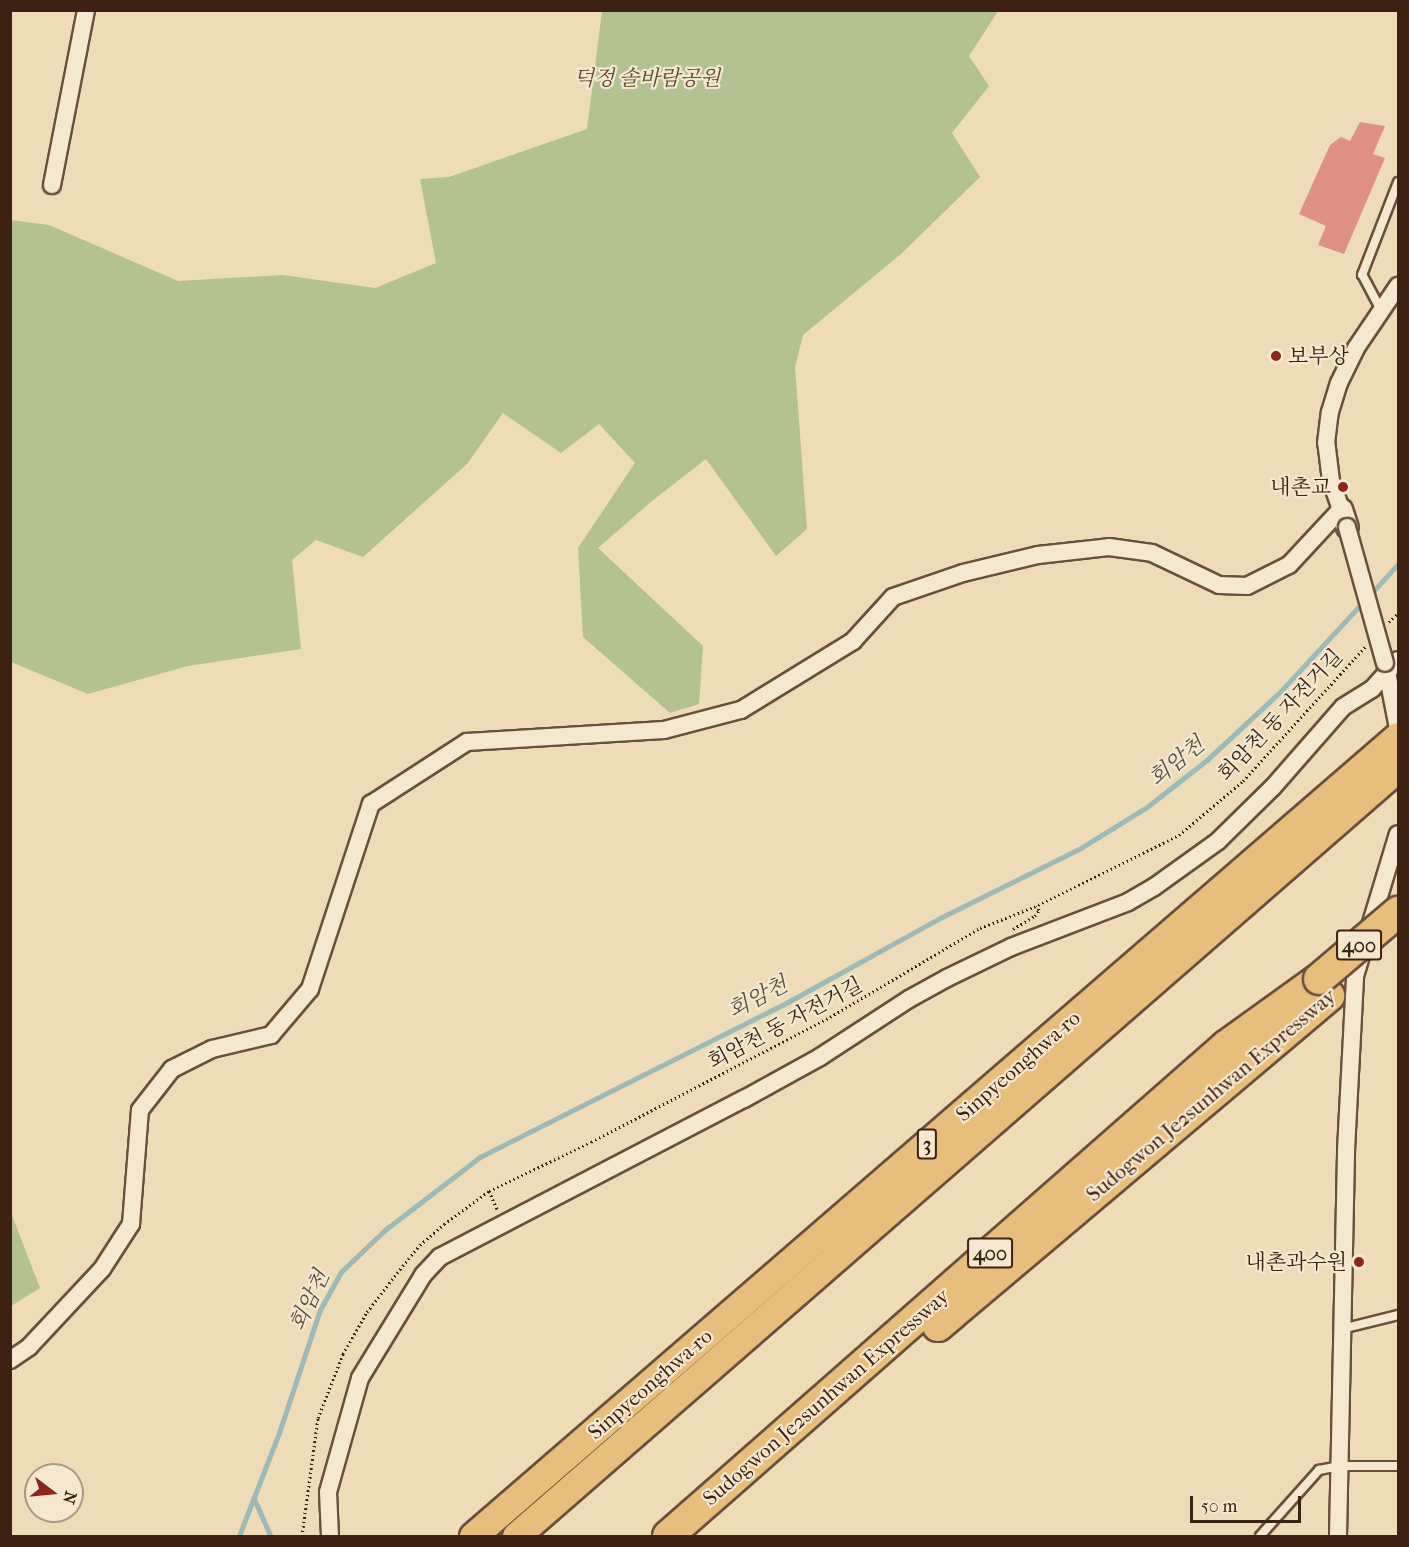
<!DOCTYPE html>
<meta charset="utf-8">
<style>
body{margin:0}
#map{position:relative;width:1409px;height:1547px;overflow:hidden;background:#eedcb8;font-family:"IM FELL French Canon","Noto Serif KR",serif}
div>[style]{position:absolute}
.green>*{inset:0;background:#b4c192}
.stream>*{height:4.5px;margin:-2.25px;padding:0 2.25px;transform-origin:2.25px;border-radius:2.25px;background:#9cbab7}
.building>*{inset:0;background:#de9184}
.path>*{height:3px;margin-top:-1.5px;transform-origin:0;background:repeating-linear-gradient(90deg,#3d2113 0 1.5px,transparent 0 4.5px)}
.roads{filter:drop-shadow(2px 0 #69503c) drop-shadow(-2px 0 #69503c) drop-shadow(0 2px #69503c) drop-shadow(0 -2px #69503c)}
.service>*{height:8px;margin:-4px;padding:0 4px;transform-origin:4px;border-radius:4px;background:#f4e8d1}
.minor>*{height:16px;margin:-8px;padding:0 8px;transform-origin:8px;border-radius:8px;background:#f4e8d1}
.tertiary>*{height:21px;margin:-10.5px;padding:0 10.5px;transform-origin:10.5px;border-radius:10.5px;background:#f4e8d1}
.trunk>*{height:27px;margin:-13.5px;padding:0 13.5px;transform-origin:13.5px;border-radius:13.5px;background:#e7be7c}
.motorway>*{height:30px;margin:-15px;padding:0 15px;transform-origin:15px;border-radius:15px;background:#e7be7c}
.bridges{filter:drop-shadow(2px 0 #69503c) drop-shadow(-2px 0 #69503c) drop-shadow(0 2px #69503c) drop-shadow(0 -2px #69503c)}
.minor-bridge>*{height:16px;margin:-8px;padding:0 8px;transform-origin:8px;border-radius:8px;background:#f4e8d1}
.motorway-bridge>*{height:30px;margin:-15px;padding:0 15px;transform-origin:15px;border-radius:15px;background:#e7be7c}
.dots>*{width:16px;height:16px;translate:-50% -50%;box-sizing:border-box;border:3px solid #f4e8d1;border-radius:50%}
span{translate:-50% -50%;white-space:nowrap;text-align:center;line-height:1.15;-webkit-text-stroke:4.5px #f4e8d1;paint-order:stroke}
.shield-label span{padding:2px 4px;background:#f4e8d1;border:2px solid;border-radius:4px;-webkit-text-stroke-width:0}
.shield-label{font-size:20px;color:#3d2113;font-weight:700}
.park-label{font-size:21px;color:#5b4933;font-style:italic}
.poi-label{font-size:21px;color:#3d2113}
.left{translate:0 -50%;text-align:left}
.right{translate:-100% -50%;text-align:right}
.street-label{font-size:21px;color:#3d2113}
.water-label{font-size:22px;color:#5a4f44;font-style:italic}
.frame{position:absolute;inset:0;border:12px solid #3d2113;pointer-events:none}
.north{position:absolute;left:24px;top:1463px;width:60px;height:60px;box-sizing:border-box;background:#f4e8d1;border:2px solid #ab9885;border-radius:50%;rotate:106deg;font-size:16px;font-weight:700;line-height:24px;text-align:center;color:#3d2113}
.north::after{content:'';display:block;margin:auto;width:21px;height:27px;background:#8f2418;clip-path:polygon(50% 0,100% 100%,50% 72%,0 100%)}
.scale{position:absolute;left:1190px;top:1496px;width:111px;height:27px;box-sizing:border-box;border:3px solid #3d2113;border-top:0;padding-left:8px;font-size:18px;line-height:21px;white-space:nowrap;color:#3d2113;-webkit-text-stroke:4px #f4e8d1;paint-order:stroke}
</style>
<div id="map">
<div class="green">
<div style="clip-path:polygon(602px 11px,998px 11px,969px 56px,989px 86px,952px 133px,980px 177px,901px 254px,803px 335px,795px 367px,807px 529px,776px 556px,706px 459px,652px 501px,598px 548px,703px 646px,699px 704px,670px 713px,583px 637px,578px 548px,635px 463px,599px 424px,561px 453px,503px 413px,467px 464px,363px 557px,316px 540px,292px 560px,301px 649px,188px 666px,88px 694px,11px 662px,11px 220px,49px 225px,178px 281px,283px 275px,375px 288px,436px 263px,420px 179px,449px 177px,587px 129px)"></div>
<div style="clip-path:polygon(10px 1210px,40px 1288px,11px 1306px,10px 1306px)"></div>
</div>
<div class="stream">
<div style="left:1370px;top:595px;width:42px;rotate:-47.9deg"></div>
<div style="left:254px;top:1498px;width:42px;rotate:65.9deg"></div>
<div style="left:239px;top:1536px;width:110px;rotate:-68.8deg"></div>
<div style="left:279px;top:1433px;width:130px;rotate:-71.6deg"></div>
<div style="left:320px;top:1310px;width:43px;rotate:-61.1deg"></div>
<div style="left:341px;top:1272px;width:61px;rotate:-43.7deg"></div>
<div style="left:385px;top:1230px;width:120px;rotate:-37.5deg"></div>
<div style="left:480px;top:1157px;width:345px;rotate:-26.7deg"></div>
<div style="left:788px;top:1002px;width:174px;rotate:-28.9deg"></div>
<div style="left:940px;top:918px;width:157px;rotate:-26.4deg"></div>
<div style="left:1081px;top:848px;width:78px;rotate:-31.8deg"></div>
<div style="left:1147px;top:807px;width:76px;rotate:-38.1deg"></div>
<div style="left:1207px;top:760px;width:101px;rotate:-43deg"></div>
<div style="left:1281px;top:691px;width:122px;rotate:-47.3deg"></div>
</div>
<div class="building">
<div style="clip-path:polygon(1360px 122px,1385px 126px,1373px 154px,1385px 158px,1344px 254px,1318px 245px,1326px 226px,1299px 214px,1330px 145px,1341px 137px,1350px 141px)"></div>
</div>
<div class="path">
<div style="left:1389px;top:622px;width:13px;rotate:-45deg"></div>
<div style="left:1013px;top:929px;width:26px;rotate:-31deg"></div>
<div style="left:1035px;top:916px;width:7px;rotate:-56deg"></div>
<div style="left:1039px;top:910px;width:5px;rotate:-112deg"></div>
<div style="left:489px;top:1191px;width:22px;rotate:66deg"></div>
<div style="left:302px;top:1536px;width:119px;rotate:-82.3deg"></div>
<div style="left:318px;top:1418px;width:69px;rotate:-68.7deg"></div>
<div style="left:343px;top:1354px;width:48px;rotate:-60.3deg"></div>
<div style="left:367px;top:1312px;width:49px;rotate:-52.4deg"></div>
<div style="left:397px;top:1273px;width:36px;rotate:-51deg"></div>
<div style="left:420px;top:1245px;width:32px;rotate:-41deg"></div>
<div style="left:444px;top:1224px;width:56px;rotate:-36.3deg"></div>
<div style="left:489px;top:1191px;width:113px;rotate:-25.7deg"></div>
<div style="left:591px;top:1142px;width:270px;rotate:-27.6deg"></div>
<div style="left:830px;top:1017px;width:174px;rotate:-30.7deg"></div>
<div style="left:980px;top:928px;width:58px;rotate:-21.3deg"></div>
<div style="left:1034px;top:907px;width:162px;rotate:-26.4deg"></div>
<div style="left:1179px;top:835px;width:84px;rotate:-40.2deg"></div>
<div style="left:1243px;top:781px;width:183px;rotate:-47.7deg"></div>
</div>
<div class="roads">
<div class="service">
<div style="left:1381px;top:310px;width:40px;rotate:-118deg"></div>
<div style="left:1362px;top:275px;width:100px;rotate:-68.8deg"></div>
<div style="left:1342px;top:1329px;width:58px;rotate:-14deg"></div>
<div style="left:1260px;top:1536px;width:89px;rotate:-48.2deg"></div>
<div style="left:1319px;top:1470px;width:21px;rotate:-11deg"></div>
<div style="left:1340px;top:1466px;width:58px"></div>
</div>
<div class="minor">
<div style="left:52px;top:185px;width:178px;rotate:-79deg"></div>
<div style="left:1386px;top:667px;width:62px;rotate:78.9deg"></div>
<div style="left:10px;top:1360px;width:23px;rotate:-34deg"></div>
<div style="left:29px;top:1347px;width:107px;rotate:-46.9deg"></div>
<div style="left:102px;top:1269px;width:54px;rotate:-57.2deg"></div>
<div style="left:131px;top:1224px;width:114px;rotate:-85.5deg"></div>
<div style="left:140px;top:1110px;width:52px;rotate:-52deg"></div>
<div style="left:172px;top:1069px;width:45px;rotate:-26.6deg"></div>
<div style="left:212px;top:1049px;width:61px;rotate:-13.3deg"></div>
<div style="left:271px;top:1035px;width:60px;rotate:-49.7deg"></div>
<div style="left:310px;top:989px;width:195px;rotate:-71.8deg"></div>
<div style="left:371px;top:804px;width:114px;rotate:-32.9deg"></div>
<div style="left:467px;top:742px;width:197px;rotate:-3.5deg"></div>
<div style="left:664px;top:730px;width:80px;rotate:-14.6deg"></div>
<div style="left:741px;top:710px;width:132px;rotate:-31.6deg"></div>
<div style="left:853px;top:641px;width:59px;rotate:-47.7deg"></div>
<div style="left:893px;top:597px;width:74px;rotate:-18.9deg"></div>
<div style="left:963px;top:573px;width:77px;rotate:-13.5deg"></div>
<div style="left:1038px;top:555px;width:71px;rotate:-6.4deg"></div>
<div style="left:1109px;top:547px;width:43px;rotate:7.9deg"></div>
<div style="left:1152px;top:553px;width:74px;rotate:25.5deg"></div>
<div style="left:1219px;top:585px;width:28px;rotate:2deg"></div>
<div style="left:1247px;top:586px;width:47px;rotate:-26.6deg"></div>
<div style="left:1289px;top:565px;width:76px;rotate:-47.1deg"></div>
<div style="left:1341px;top:509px;width:30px;rotate:-110deg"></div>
<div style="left:1331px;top:481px;width:38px;rotate:-97deg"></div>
<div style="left:1326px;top:443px;width:31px;rotate:-83deg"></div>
<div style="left:1330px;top:412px;width:30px;rotate:-73deg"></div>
<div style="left:1339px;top:383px;width:39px;rotate:-64deg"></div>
<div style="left:1356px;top:348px;width:75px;rotate:-55.9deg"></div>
<div style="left:330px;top:1536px;width:44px;rotate:-92.6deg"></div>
<div style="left:328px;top:1492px;width:118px;rotate:-74.3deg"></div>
<div style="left:360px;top:1378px;width:121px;rotate:-58.5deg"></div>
<div style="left:423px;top:1275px;width:25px;rotate:-47deg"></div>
<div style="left:440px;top:1257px;width:343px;rotate:-27.5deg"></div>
<div style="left:744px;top:1099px;width:87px;rotate:-28.9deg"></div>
<div style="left:820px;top:1057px;width:106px;rotate:-33.1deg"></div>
<div style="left:909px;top:999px;width:43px;rotate:-28.9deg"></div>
<div style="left:947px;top:978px;width:71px;rotate:-25.8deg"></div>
<div style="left:1011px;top:947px;width:125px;rotate:-21deg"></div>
<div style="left:1128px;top:902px;width:30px;rotate:-30deg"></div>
<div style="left:1154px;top:887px;width:79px;rotate:-35.7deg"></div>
<div style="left:1218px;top:841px;width:77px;rotate:-44.5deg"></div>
<div style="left:1273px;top:787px;width:106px;rotate:-48.8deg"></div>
<div style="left:1343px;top:707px;width:34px;rotate:-32deg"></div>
<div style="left:1372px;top:689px;width:39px;rotate:-48deg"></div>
<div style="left:1338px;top:1536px;width:386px;rotate:-88.8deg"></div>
<div style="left:1346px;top:1150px;width:174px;rotate:-87deg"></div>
<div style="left:1355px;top:976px;width:148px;rotate:-73.2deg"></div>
</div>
<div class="tertiary">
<div style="left:1341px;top:509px;width:19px;rotate:72deg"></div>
</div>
<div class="trunk">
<div style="left:473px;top:1536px;width:1223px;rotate:-40.86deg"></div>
<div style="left:516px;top:1536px;width:1170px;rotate:-41.05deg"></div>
</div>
<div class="motorway">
<div style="left:938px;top:1326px;width:512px;rotate:-40.16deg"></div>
<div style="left:668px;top:1536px;width:743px;rotate:-41.29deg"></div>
<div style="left:1226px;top:1046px;width:115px;rotate:-35.8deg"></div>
</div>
</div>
<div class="bridges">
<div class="minor-bridge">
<div style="left:1347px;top:527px;width:141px;rotate:74.4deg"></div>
</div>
<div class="motorway-bridge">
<div style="left:1319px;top:979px;width:104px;rotate:-40.3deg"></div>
</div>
</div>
<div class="dots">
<div style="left:1276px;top:356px;background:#8f2418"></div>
<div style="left:1343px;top:487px;background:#8f2418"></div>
<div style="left:1359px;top:1262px;background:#8f2418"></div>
</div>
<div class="shield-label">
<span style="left:1359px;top:945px">400</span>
<span style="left:927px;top:1144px">3</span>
<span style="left:990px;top:1253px">400</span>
</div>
<div class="park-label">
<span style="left:647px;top:78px">덕정 솔바람공원</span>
</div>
<div class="poi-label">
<span class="left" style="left:1288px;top:356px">보부상</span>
<span class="right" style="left:1331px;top:487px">내촌교</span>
<span class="right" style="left:1347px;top:1262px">내촌과수원</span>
</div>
<div class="street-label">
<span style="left:1280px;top:715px;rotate:-47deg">회암천 동 자전거길</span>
<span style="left:785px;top:1023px;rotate:-28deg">회암천 동 자전거길</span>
<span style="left:1018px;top:1066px;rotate:-41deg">Sinpyeonghwa-ro</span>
<span style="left:1211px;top:1095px;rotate:-40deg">Sudogwon Je2sunhwan Expressway</span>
<span style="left:650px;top:1384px;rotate:-41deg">Sinpyeonghwa-ro</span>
<span style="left:826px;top:1397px;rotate:-41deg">Sudogwon Je2sunhwan Expressway</span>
</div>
<div class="water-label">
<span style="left:1177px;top:762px;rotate:-39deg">회암천</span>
<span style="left:758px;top:998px;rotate:-27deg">회암천</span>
<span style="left:310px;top:1301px;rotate:-65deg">회암천</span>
</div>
<div class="frame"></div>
<div class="north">N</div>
<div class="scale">50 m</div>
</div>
